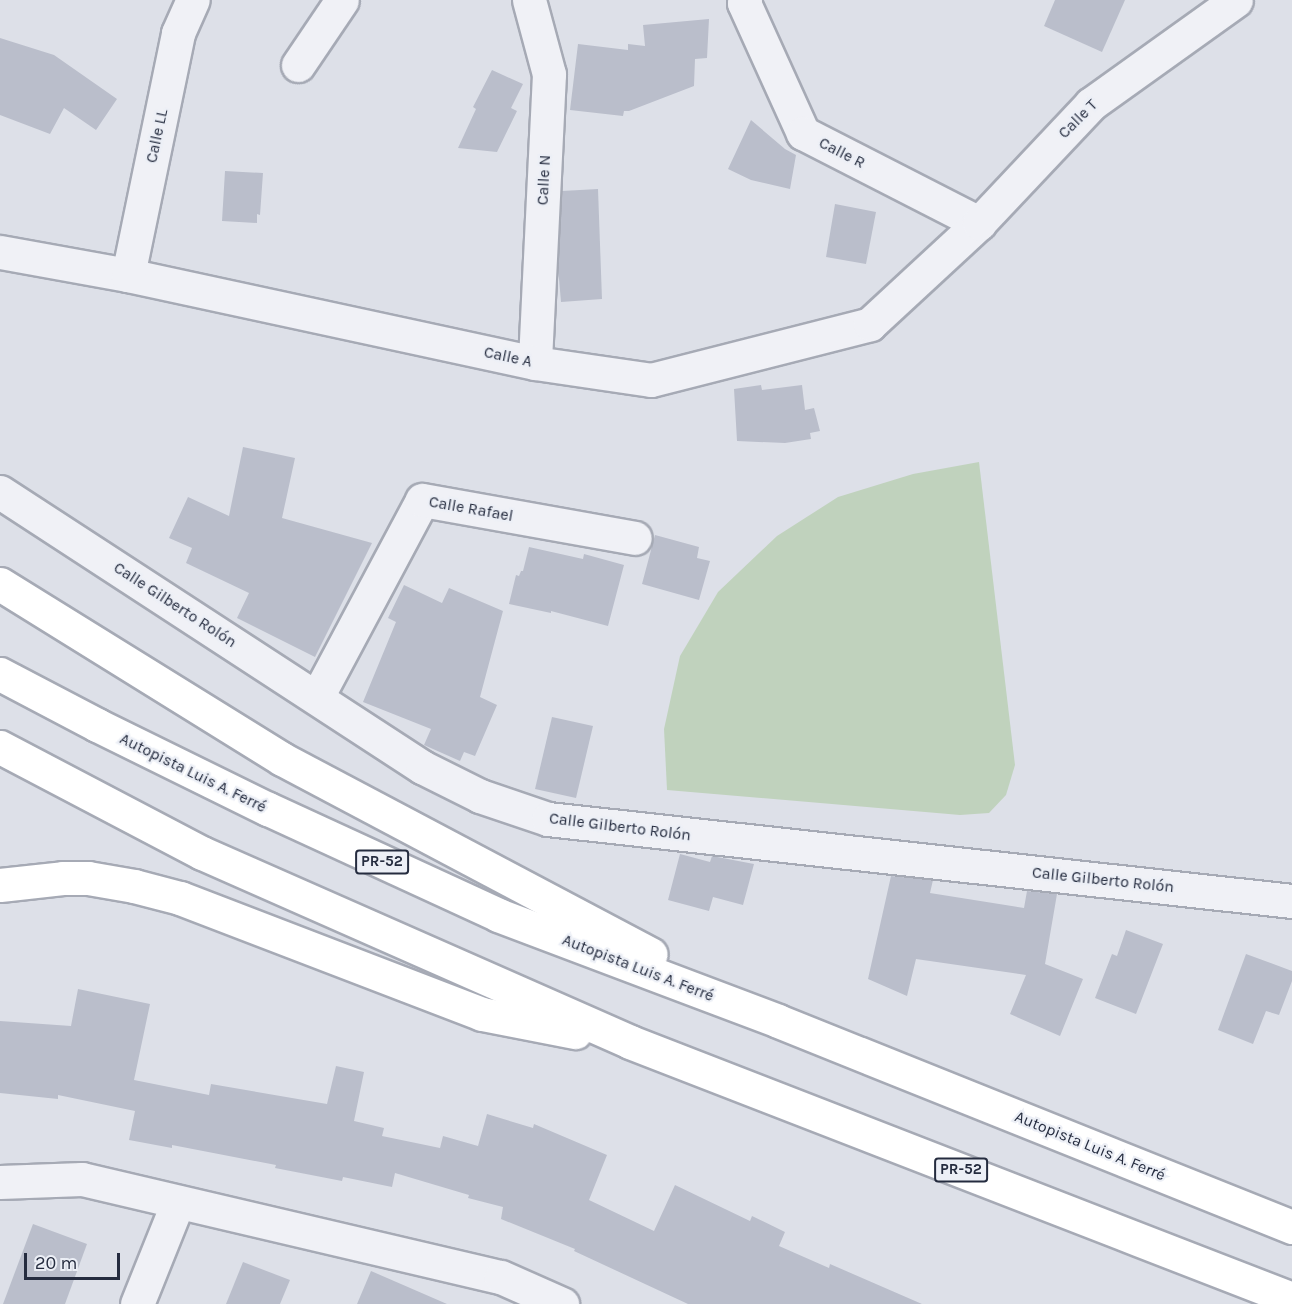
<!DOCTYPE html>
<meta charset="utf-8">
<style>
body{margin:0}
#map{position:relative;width:1292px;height:1304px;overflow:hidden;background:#dde0e8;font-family:Karla,sans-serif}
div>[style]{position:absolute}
.green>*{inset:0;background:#c0d2bd}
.building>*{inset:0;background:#babecb}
.roads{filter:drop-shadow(2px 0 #a6aab5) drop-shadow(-2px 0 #a6aab5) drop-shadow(0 2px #a6aab5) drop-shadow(0 -2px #a6aab5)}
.minor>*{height:33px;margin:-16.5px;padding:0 16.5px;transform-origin:16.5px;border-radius:16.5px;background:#f0f1f6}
.motorway>*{height:33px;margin:-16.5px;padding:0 16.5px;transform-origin:16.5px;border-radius:16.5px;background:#fff}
span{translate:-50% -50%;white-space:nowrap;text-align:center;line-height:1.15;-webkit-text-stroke:4.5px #eceff6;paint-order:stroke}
.shield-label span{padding:2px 4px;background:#eceff6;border:2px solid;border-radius:4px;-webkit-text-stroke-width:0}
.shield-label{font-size:15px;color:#252c3f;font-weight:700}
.street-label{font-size:16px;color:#252c3f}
.scale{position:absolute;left:24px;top:1253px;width:96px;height:27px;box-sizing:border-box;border:3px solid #252c3f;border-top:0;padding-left:8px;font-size:18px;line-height:21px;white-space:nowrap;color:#252c3f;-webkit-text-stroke:4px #eceff6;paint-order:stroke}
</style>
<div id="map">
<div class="green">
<div style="clip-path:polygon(979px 462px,1015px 765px,1006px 795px,989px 813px,960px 815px,667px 790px,664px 729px,680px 656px,718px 592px,777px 536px,838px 497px,913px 474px)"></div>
</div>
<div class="building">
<div style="clip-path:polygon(1055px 0,1125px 0,1102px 52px,1044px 26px)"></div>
<div style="clip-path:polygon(709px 19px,707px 58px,695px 59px,694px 86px,629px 111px,624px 111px,623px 116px,570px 110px,578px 44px,628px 50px,628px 44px,645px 46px,643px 25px)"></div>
<div style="clip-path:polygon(0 38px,54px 55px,117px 99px,96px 130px,64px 108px,50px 134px,0 115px)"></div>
<div style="clip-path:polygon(492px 70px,523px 84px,511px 108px,517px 111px,497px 152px,458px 148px,476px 109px,473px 107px)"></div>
<div style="clip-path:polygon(751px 120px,785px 149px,796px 155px,790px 189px,751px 180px,728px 169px)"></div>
<div style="clip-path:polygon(225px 171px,263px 173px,260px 215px,257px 214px,257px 223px,222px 221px)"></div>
<div style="clip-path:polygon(598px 189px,602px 299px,561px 302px,558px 267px,562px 191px)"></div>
<div style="clip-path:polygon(835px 204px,876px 212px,866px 264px,826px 257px)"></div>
<div style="clip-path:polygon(761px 385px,762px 390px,802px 385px,805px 410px,814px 408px,820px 431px,810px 433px,811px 439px,785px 443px,737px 441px,734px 389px)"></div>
<div style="clip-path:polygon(243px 447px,295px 458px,282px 518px,372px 543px,315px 657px,237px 618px,249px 593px,186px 563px,192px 548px,169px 538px,188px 497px,229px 516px)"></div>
<div style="clip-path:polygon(655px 535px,699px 547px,697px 558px,710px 561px,699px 600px,642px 584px)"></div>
<div style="clip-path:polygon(529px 547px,583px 559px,584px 554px,624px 565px,608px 626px,551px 611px,551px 613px,509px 604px,516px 575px,519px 576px,521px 571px,523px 571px)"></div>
<div style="clip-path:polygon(404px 585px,442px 603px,449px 588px,503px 611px,480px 697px,497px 705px,475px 756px,464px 752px,460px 761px,424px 745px,431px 729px,363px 702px,396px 622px,388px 618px)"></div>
<div style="clip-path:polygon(552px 717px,593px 726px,576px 798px,535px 789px)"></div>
<div style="clip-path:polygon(680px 854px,710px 862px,712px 856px,754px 864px,743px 905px,713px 897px,709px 911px,668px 900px)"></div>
<div style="clip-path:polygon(891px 876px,933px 880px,930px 893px,1024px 908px,1027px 891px,1057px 894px,1045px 964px,1083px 979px,1060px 1036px,1010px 1014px,1026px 975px,916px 959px,907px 996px,868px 979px)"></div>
<div style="clip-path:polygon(1126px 930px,1163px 944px,1136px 1014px,1095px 998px,1112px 954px,1117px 956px)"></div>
<div style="clip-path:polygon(1246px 954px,1292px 971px,1292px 981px,1279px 1015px,1266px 1011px,1253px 1044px,1218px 1030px)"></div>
<div style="clip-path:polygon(78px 989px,150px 1004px,134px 1080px,209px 1095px,211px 1084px,327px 1104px,336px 1066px,364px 1072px,354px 1121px,384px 1128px,382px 1136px,440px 1148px,443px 1136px,478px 1146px,487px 1114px,533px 1128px,534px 1124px,607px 1155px,589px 1200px,654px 1231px,675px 1185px,750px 1221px,752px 1216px,785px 1232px,779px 1246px,829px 1268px,830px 1264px,922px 1304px,688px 1304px,574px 1251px,575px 1249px,501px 1219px,503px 1207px,468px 1198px,469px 1195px,395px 1173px,392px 1187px,343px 1177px,342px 1181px,275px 1168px,276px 1165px,172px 1145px,172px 1148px,129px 1140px,135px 1111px,58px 1095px,58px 1099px,0 1093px,0 1021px,71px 1026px)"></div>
<div style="clip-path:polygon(33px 1224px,87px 1244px,65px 1304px,3px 1304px)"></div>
<div style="clip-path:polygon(243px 1262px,290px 1280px,280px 1304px,226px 1304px)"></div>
<div style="clip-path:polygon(371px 1271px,447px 1304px,357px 1304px)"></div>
</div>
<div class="roads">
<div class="minor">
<div style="left:529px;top:0;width:77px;rotate:74.9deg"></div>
<div style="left:549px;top:74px;width:289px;rotate:92.8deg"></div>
<div style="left:745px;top:0;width:3px;rotate:108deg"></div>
<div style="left:744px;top:3px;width:143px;rotate:65.6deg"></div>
<div style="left:803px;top:133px;width:198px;rotate:27.1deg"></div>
<div style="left:298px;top:65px;width:78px;rotate:-55.9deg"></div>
<div style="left:0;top:252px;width:130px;rotate:10.2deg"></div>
<div style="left:128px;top:275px;width:416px;rotate:12.2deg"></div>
<div style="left:535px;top:363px;width:117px;rotate:8.3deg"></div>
<div style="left:651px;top:380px;width:226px;rotate:-14.3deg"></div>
<div style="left:870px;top:324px;width:149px;rotate:-42.8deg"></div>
<div style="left:979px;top:223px;width:163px;rotate:-46.7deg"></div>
<div style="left:1091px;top:104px;width:178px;rotate:-35.6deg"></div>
<div style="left:128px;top:275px;width:247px;rotate:-78.3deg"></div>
<div style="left:178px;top:33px;width:36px;rotate:-66deg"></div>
<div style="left:0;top:492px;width:504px;rotate:33.09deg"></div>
<div style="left:422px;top:767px;width:65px;rotate:26.6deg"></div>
<div style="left:480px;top:796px;width:72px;rotate:18.7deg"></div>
<div style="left:548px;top:819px;width:749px;rotate:6.29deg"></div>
<div style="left:317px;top:697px;width:223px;rotate:-61.9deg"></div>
<div style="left:422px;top:500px;width:216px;rotate:10.1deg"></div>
<div style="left:0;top:1182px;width:82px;rotate:-2.1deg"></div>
<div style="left:82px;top:1179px;width:430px;rotate:13.2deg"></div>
<div style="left:501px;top:1277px;width:67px;rotate:23.9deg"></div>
<div style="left:137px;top:1304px;width:110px;rotate:-68.1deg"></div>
</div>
<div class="motorway">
<div style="left:0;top:584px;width:332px;rotate:31.8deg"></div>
<div style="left:282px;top:759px;width:417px;rotate:27.9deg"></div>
<div style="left:0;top:674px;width:110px;rotate:27.7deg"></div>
<div style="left:97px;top:725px;width:191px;rotate:26.2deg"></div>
<div style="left:268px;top:809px;width:253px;rotate:24.7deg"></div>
<div style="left:498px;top:915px;width:299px;rotate:20.7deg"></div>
<div style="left:778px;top:1021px;width:554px;rotate:21.84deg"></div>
<div style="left:0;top:747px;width:228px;rotate:27.7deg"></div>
<div style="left:202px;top:853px;width:468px;rotate:23.8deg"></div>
<div style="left:630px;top:1042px;width:710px;rotate:21.22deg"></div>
<div style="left:0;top:885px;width:63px;rotate:-6.3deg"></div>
<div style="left:63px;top:878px;width:25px"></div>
<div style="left:88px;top:878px;width:47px;rotate:9.9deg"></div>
<div style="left:134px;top:886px;width:48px;rotate:14.6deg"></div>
<div style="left:180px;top:898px;width:324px;rotate:21deg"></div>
<div style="left:482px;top:1014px;width:95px;rotate:11deg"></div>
</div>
</div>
<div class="shield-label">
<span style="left:382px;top:862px">PR-52</span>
<span style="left:961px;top:1170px">PR-52</span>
</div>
<div class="street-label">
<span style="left:1078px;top:119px;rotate:-45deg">Calle T</span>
<span style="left:157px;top:136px;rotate:-78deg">Calle LL</span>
<span style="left:842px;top:153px;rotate:27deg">Calle R</span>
<span style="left:544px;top:180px;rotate:-87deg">Calle N</span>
<span style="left:508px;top:357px;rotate:12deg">Calle A</span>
<span style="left:471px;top:509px;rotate:10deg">Calle Rafael</span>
<span style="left:175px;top:605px;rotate:33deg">Calle Gilberto Rolón</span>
<span style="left:193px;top:773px;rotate:26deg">Autopista Luis A. Ferré</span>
<span style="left:620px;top:827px;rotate:7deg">Calle Gilberto Rolón</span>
<span style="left:1103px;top:880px;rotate:6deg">Calle Gilberto Rolón</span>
<span style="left:638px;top:968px;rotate:21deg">Autopista Luis A. Ferré</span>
<span style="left:1090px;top:1146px;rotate:22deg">Autopista Luis A. Ferré</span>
</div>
<div class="scale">20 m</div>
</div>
